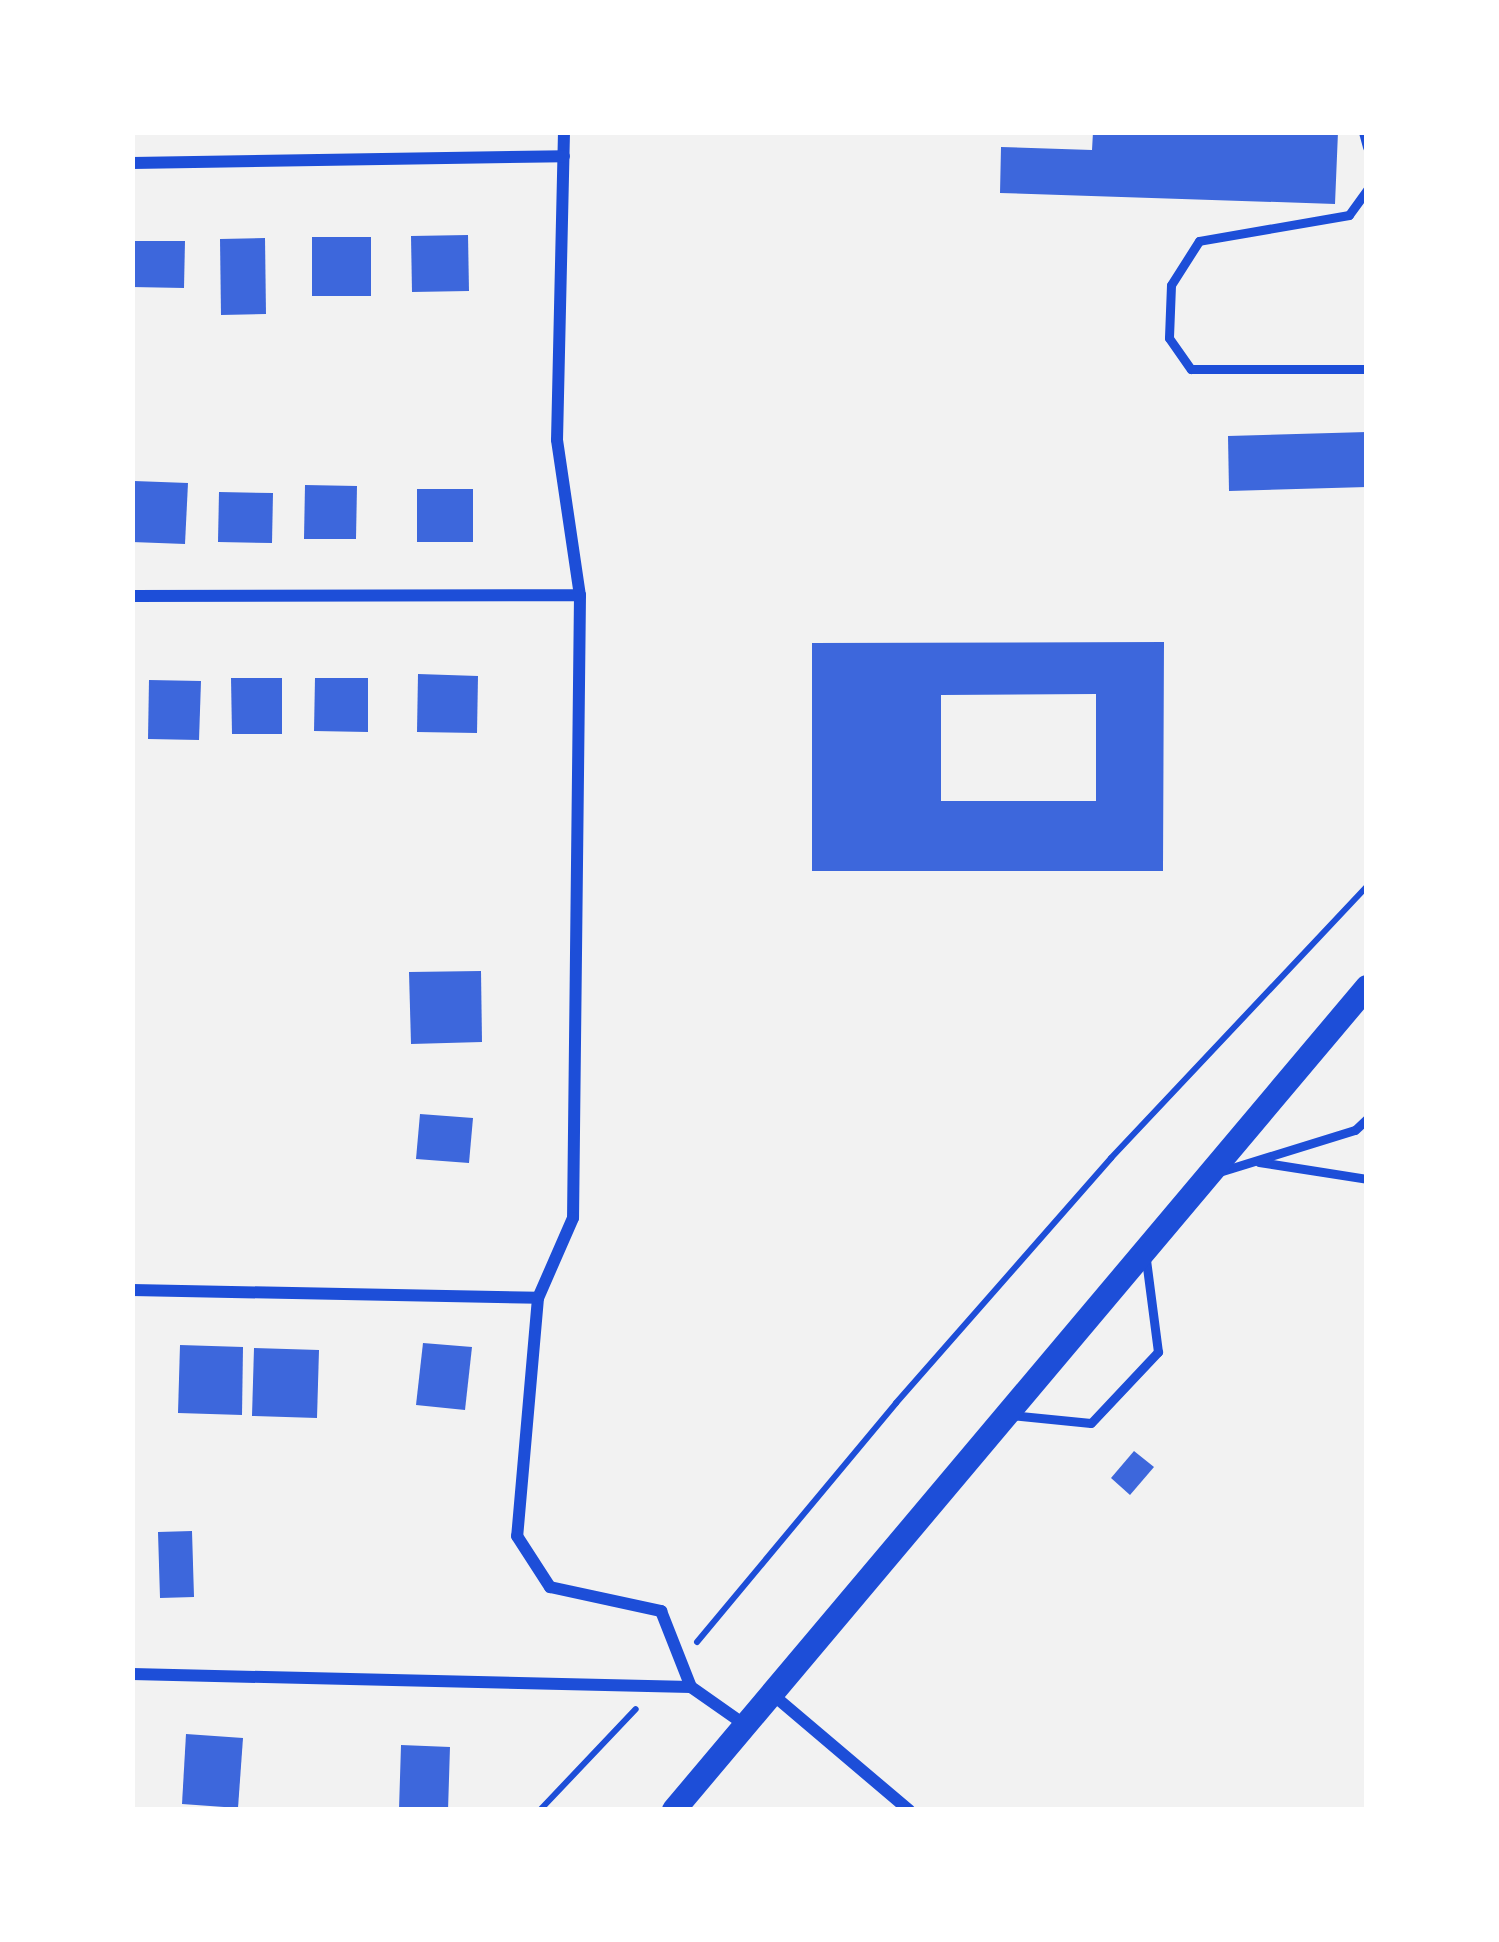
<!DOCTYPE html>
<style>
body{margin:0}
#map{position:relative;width:1499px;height:1942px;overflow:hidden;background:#f2f2f2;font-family:"Roboto Serif",serif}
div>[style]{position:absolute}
.building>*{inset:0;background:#3d67dc}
.path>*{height:6px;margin:-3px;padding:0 3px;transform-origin:3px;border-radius:3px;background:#1d4ed8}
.service>*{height:9px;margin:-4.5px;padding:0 4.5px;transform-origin:4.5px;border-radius:4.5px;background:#1d4ed8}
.minor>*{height:12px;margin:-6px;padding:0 6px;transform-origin:6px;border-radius:6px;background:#1d4ed8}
.secondary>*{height:24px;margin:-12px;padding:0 12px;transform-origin:12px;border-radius:12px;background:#1d4ed8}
span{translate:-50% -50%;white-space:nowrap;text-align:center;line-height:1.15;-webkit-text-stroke:12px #fff;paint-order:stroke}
.frame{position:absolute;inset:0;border:135px solid #fff;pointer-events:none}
</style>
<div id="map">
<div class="building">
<div style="clip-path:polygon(1093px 132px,1338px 132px,1335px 204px,1000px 193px,1001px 147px,1092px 150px)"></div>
<div style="clip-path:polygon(468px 235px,469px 291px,412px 292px,411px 236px)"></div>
<div style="clip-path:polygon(312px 237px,371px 237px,371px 296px,312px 296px)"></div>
<div style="clip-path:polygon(265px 238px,266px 314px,221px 315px,220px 239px)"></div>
<div style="clip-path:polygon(132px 241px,185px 241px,184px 288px,132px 287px)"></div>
<div style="clip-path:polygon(1367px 432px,1367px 487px,1229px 491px,1228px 436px)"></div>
<div style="clip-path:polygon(134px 481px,188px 483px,185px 544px,132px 542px)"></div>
<div style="clip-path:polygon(305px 485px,357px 486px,356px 539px,304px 539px)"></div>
<div style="clip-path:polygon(417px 489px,473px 489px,473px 542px,417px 542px)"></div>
<div style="clip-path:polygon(219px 492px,273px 493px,272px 543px,218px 542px)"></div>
<div style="clip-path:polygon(evenodd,1164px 642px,1163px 871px,812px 871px,812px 643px,1164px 642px,1096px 694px,1096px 801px,941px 801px,941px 695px,1096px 694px)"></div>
<div style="clip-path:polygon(418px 674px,478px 676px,477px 733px,417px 732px)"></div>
<div style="clip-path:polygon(231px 678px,282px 678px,282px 734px,232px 734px)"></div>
<div style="clip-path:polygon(315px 678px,368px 678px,368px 732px,314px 731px)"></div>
<div style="clip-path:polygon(149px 680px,201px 681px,199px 740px,148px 739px)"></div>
<div style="clip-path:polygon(481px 971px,482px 1042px,411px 1044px,409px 972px)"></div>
<div style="clip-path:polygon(420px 1114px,473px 1118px,469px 1163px,416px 1159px)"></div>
<div style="clip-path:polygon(423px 1343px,472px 1347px,465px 1410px,416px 1405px)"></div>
<div style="clip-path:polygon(180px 1345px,243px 1347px,242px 1415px,178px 1413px)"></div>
<div style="clip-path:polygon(254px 1348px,319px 1350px,317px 1418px,252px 1416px)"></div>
<div style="clip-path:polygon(1134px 1451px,1154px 1467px,1130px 1495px,1111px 1478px)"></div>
<div style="clip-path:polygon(192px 1531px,194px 1597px,160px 1598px,158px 1532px)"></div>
<div style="clip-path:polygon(186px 1734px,243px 1738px,238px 1808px,182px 1804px)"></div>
<div style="clip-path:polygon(401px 1745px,450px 1747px,448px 1810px,399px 1810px)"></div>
</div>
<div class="path">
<div style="left:697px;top:1642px;width:311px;rotate:-50.2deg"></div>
<div style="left:896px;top:1403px;width:326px;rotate:-48.7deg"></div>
<div style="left:1111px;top:1158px;width:374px;rotate:-46.7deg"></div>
<div style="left:540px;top:1810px;width:139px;rotate:-46.5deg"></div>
</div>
<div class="service">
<div style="left:1363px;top:132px;width:16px;rotate:75deg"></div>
<div style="left:1367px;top:190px;width:31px;rotate:126deg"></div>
<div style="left:1349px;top:215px;width:152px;rotate:170.2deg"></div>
<div style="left:1199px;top:241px;width:52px;rotate:122.5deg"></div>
<div style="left:1171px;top:285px;width:53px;rotate:92.2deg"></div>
<div style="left:1169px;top:338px;width:38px;rotate:55deg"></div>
<div style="left:1191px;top:369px;width:176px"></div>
<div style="left:1259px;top:1162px;width:109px;rotate:8.9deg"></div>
<div style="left:1219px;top:1172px;width:142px;rotate:-17.2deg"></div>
<div style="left:1355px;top:1130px;width:16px;rotate:-43deg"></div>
<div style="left:1011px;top:1415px;width:80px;rotate:5.7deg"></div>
<div style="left:1091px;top:1423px;width:98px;rotate:-46.7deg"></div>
<div style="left:1158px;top:1352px;width:94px;rotate:-97.4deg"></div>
</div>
<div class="minor">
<div style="left:564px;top:132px;width:308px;rotate:91.3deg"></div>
<div style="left:557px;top:440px;width:157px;rotate:81.6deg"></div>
<div style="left:580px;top:595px;width:623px;rotate:90.64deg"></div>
<div style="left:573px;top:1218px;width:87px;rotate:113.6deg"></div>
<div style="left:538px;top:1298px;width:239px;rotate:95deg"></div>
<div style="left:517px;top:1536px;width:61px;rotate:57.1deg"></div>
<div style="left:550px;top:1587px;width:114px;rotate:12.2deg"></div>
<div style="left:661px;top:1611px;width:82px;rotate:68.5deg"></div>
<div style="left:691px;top:1687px;width:66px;rotate:35.1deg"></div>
<div style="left:132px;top:163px;width:432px;rotate:-0.9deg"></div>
<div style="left:132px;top:596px;width:448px;rotate:-0.1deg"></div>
<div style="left:132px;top:1290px;width:406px;rotate:1.1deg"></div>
<div style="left:132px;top:1674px;width:559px;rotate:1.33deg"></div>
<div style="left:772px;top:1694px;width:180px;rotate:40.3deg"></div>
</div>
<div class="secondary">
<div style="left:674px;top:1810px;width:1076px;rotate:-49.9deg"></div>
</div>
<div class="frame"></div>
</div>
